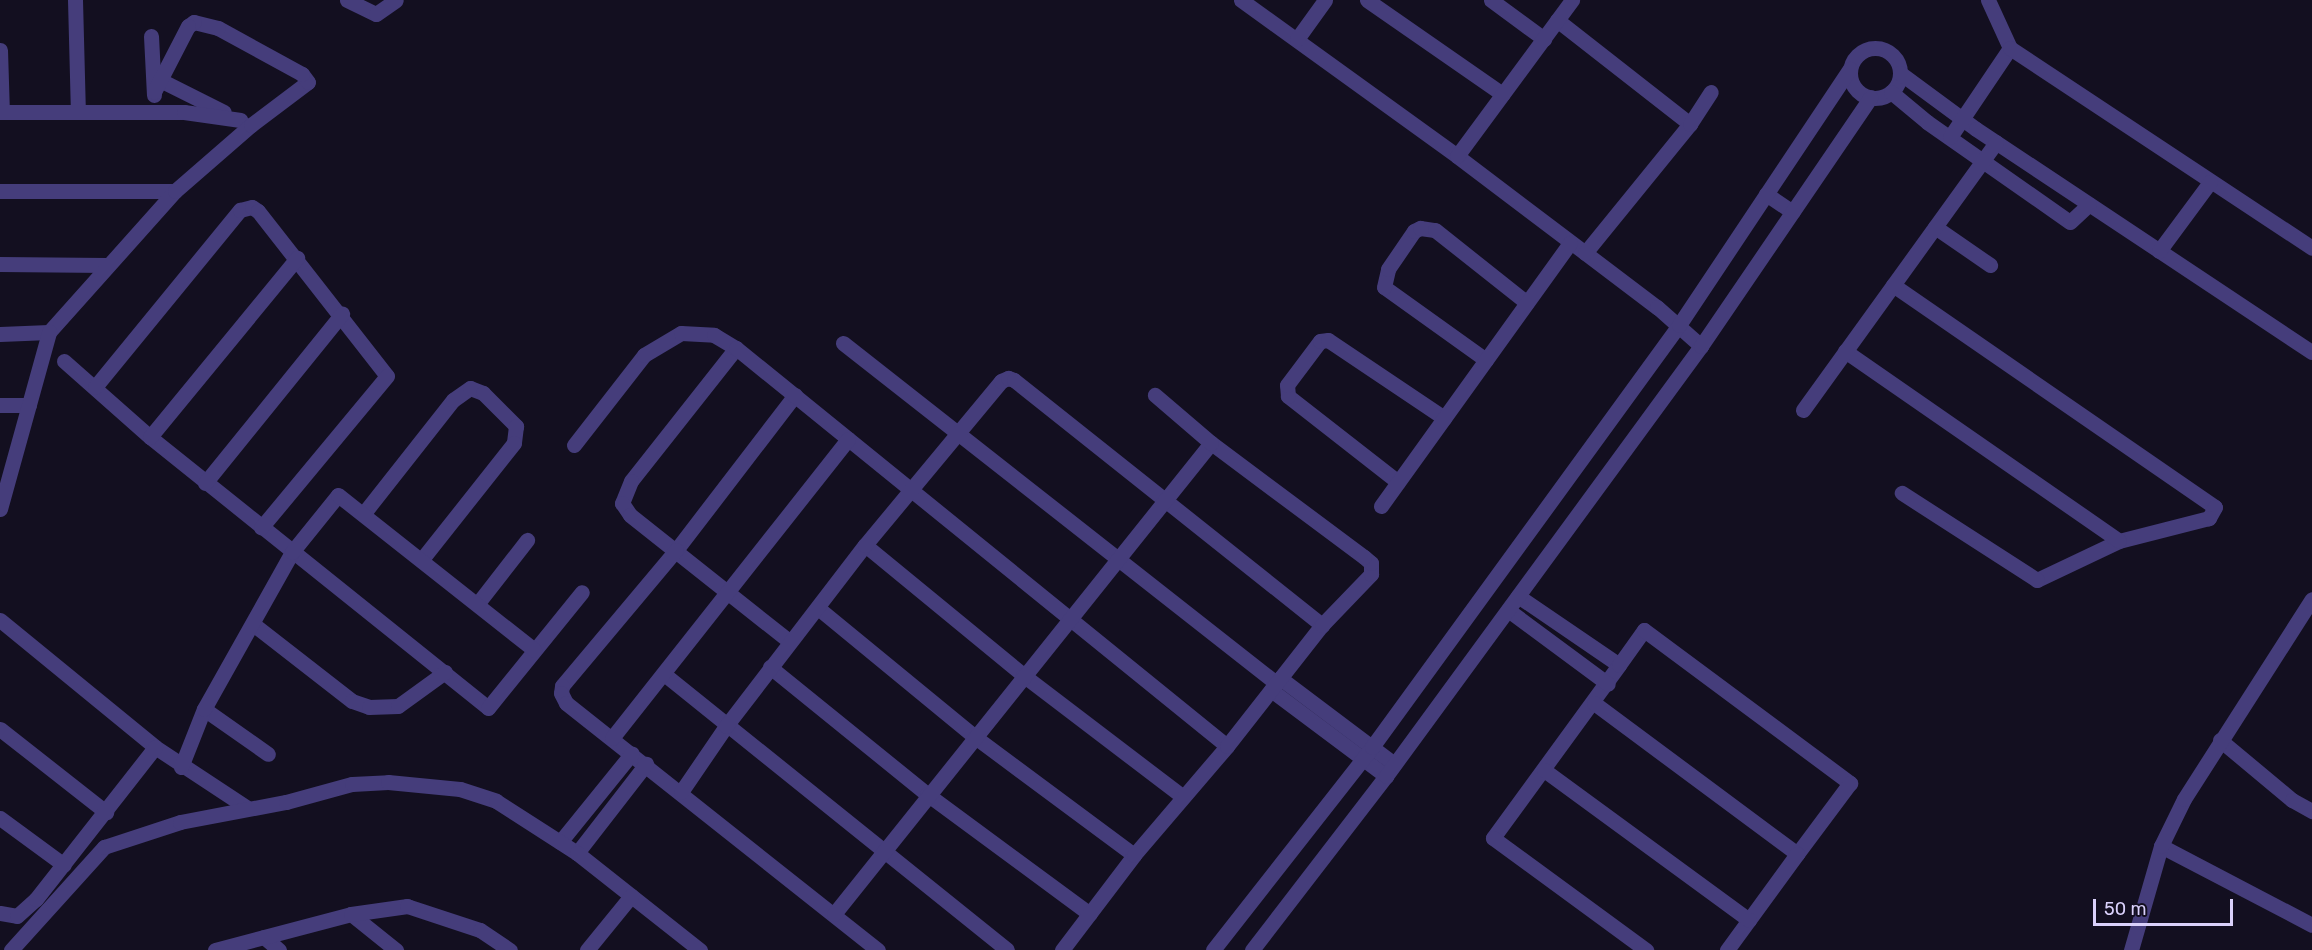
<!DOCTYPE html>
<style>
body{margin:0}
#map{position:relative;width:2312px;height:950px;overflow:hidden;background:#130f20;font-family:Rubik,sans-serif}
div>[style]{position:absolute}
.minor>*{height:15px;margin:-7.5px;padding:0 7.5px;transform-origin:7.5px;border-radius:7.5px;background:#453d7b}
.minor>.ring{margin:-7.5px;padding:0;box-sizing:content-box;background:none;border:15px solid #453d7b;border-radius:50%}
span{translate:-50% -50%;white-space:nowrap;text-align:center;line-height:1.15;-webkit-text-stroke:5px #130f20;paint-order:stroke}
.scale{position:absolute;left:2093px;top:899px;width:140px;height:27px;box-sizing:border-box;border:3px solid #dad1fb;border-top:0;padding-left:8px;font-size:18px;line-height:21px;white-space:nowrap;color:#dad1fb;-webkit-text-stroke:4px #130f20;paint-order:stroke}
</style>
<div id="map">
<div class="minor">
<div style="left:75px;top:0;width:112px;rotate:88.5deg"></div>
<div style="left:347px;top:0;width:32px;rotate:26deg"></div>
<div style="left:376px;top:14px;width:24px;rotate:-35deg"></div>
<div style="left:1241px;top:0;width:266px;rotate:35.8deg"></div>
<div style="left:1457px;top:156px;width:251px;rotate:37.1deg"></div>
<div style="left:1657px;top:307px;width:59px;rotate:41.6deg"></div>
<div style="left:1367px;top:0;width:165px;rotate:34.8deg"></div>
<div style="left:1491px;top:0;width:66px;rotate:36.3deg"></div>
<div style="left:1988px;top:0;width:53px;rotate:65.4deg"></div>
<div style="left:1557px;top:20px;width:169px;rotate:38deg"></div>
<div style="left:151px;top:36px;width:59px;rotate:87.1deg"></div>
<div style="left:1297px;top:39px;width:48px;rotate:-54.3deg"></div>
<div class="ring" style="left:1850px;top:48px;width:35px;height:35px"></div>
<div style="left:0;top:50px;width:62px;rotate:88.2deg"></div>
<div style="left:1900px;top:73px;width:94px;rotate:36.4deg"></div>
<div style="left:1976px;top:129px;width:403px;rotate:33.6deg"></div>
<div style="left:162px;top:81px;width:69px;rotate:26.6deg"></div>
<div style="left:1891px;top:92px;width:47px;rotate:39.8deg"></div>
<div style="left:1927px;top:122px;width:174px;rotate:35deg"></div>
<div style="left:2070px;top:222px;width:26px;rotate:-43deg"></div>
<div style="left:0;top:112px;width:184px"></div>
<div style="left:184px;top:112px;width:57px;rotate:8.1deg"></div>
<div style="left:1950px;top:137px;width:107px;rotate:-56deg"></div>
<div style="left:2010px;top:48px;width:362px;rotate:33.5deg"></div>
<div style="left:1457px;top:156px;width:194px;rotate:-53.6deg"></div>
<div style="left:0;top:191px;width:175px"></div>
<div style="left:1766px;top:194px;width:32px;rotate:34deg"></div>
<div style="left:1935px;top:227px;width:67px;rotate:34.6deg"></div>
<div style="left:2159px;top:251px;width:86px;rotate:-53.5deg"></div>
<div style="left:1585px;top:253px;width:166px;rotate:-50.9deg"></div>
<div style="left:1690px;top:124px;width:38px;rotate:-57deg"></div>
<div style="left:0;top:264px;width:107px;rotate:0.5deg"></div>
<div style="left:1893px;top:285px;width:391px;rotate:34.6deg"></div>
<div style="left:2215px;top:507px;width:13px;rotate:119deg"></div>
<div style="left:2209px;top:518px;width:93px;rotate:165.7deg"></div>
<div style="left:2119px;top:541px;width:91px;rotate:154.6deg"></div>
<div style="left:2037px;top:580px;width:161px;rotate:-147.2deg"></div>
<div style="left:0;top:334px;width:49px;rotate:-2.3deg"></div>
<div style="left:49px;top:332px;width:189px;rotate:-48.2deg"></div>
<div style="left:175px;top:191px;width:101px;rotate:-41deg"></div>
<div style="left:251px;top:125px;width:71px;rotate:-37deg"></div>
<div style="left:308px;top:82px;width:10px;rotate:-127deg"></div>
<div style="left:302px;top:74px;width:96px;rotate:-151.3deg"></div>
<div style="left:218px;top:28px;width:25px;rotate:-166deg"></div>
<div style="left:194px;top:22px;width:7px;rotate:146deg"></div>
<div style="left:188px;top:26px;width:74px;rotate:117.3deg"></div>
<div style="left:843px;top:343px;width:551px;rotate:38.14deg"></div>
<div style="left:736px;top:348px;width:169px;rotate:128.3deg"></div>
<div style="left:631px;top:481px;width:24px;rotate:112deg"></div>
<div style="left:622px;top:503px;width:14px;rotate:56deg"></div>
<div style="left:630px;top:515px;width:204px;rotate:38.4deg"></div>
<div style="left:1845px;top:351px;width:333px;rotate:34.7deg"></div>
<div style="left:1486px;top:360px;width:125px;rotate:-144.4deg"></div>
<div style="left:1384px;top:287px;width:18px;rotate:-77deg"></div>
<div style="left:1388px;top:269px;width:46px;rotate:-55.6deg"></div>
<div style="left:1414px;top:231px;width:7px;rotate:-27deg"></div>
<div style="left:1420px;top:228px;width:15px;rotate:8deg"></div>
<div style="left:1435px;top:230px;width:117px;rotate:38.4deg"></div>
<div style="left:64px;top:361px;width:115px;rotate:41.5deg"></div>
<div style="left:150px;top:437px;width:433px;rotate:38.7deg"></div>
<div style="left:488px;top:708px;width:149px;rotate:-51deg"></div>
<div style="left:95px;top:387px;width:229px;rotate:-50.7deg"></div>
<div style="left:240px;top:210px;width:12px;rotate:-14deg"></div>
<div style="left:252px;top:207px;width:7px;rotate:34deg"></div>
<div style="left:258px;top:211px;width:209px;rotate:52deg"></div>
<div style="left:387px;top:376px;width:197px;rotate:129.7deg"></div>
<div style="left:795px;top:395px;width:195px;rotate:127.5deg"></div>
<div style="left:676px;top:550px;width:177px;rotate:130deg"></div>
<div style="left:562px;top:686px;width:7px;rotate:98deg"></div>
<div style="left:561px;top:693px;width:11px;rotate:63deg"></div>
<div style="left:566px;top:703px;width:398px;rotate:38.4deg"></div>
<div style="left:0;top:405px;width:29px"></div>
<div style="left:1803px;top:410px;width:330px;rotate:-54.2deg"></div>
<div style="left:150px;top:437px;width:232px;rotate:-50.6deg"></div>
<div style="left:574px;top:445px;width:114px;rotate:-52.1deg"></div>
<div style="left:644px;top:355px;width:43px;rotate:-30.7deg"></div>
<div style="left:681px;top:333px;width:33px;rotate:3deg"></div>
<div style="left:714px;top:335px;width:26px;rotate:31deg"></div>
<div style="left:736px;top:348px;width:632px;rotate:39.03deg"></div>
<div style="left:1398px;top:482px;width:140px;rotate:-142deg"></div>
<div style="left:1288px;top:396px;width:11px;rotate:-95deg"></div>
<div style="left:1287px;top:385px;width:55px;rotate:-53.1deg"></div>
<div style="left:1320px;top:341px;width:8px;rotate:-7deg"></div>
<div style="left:1328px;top:340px;width:140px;rotate:33.9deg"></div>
<div style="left:205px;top:483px;width:218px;rotate:-51deg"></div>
<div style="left:1381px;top:506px;width:324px;rotate:-54.3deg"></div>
<div style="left:0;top:509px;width:184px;rotate:-74.5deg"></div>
<div style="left:364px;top:513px;width:144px;rotate:-51.8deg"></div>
<div style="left:453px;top:400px;width:21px;rotate:-35deg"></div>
<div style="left:470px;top:388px;width:14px;rotate:21deg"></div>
<div style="left:483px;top:393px;width:47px;rotate:45deg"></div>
<div style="left:516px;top:426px;width:17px;rotate:97deg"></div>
<div style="left:514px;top:443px;width:148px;rotate:128.4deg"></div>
<div style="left:865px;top:545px;width:205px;rotate:39.4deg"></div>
<div style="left:1023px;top:675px;width:201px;rotate:37.3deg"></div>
<div style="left:1518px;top:596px;width:122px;rotate:34.3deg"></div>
<div style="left:1619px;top:665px;width:214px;rotate:126.1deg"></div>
<div style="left:1493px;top:838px;width:190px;rotate:36.2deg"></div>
<div style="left:478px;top:603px;width:80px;rotate:-52.1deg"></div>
<div style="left:818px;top:608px;width:203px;rotate:39.4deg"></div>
<div style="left:975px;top:737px;width:198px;rotate:36.6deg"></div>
<div style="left:1508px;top:610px;width:124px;rotate:36.5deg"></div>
<div style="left:0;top:620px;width:200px;rotate:39.3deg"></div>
<div style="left:155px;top:747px;width:109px;rotate:33.4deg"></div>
<div style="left:253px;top:624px;width:125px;rotate:37.9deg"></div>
<div style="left:352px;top:701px;width:18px;rotate:19deg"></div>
<div style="left:369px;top:707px;width:29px;rotate:-2deg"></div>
<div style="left:398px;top:706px;width:58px;rotate:-35.9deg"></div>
<div style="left:1619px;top:665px;width:43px;rotate:-54.5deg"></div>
<div style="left:1644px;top:630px;width:257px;rotate:36.6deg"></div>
<div style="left:1850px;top:783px;width:89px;rotate:126.7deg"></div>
<div style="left:770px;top:667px;width:202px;rotate:39deg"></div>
<div style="left:927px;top:794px;width:202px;rotate:36.4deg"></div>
<div style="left:664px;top:674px;width:440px;rotate:38.8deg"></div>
<div style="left:1280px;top:678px;width:143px;rotate:37deg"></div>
<div style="left:1271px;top:690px;width:144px;rotate:36.8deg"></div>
<div style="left:1594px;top:703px;width:253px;rotate:36.6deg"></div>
<div style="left:1797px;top:854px;width:119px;rotate:126.1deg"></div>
<div style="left:204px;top:709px;width:78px;rotate:35.1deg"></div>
<div style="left:0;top:729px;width:135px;rotate:38.1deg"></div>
<div style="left:612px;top:738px;width:381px;rotate:-51.7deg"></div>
<div style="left:2220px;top:740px;width:94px;rotate:39.8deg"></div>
<div style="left:2292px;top:800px;width:23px;rotate:29deg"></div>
<div style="left:181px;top:767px;width:62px;rotate:-68.4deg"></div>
<div style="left:204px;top:709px;width:180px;rotate:-60.7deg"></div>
<div style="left:292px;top:552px;width:73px;rotate:-51.1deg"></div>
<div style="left:338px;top:495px;width:250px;rotate:38.3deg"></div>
<div style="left:1544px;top:770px;width:254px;rotate:36.2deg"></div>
<div style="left:681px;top:792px;width:80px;rotate:-55.7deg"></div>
<div style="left:726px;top:726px;width:228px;rotate:-52.5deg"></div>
<div style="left:865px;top:545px;width:213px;rotate:-50.3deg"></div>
<div style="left:1001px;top:381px;width:8px;rotate:-23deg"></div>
<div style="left:1008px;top:378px;width:6px;rotate:18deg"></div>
<div style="left:1014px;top:380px;width:394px;rotate:38.5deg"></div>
<div style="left:0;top:818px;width:79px;rotate:36.3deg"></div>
<div style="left:560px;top:842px;width:114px;rotate:-51deg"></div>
<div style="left:2161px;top:846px;width:170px;rotate:27.6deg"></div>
<div style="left:577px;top:853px;width:113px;rotate:-52.2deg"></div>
<div style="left:0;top:913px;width:17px;rotate:10deg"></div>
<div style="left:17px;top:916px;width:25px;rotate:-42deg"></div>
<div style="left:36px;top:899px;width:193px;rotate:-51.9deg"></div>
<div style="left:351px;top:914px;width:58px;rotate:38.7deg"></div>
<div style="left:834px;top:914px;width:603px;rotate:-51.33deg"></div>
<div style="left:264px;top:937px;width:20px;rotate:41deg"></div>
<div style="left:11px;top:950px;width:139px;rotate:-47.9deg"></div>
<div style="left:104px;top:847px;width:80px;rotate:-18.2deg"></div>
<div style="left:180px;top:822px;width:108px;rotate:-10.7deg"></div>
<div style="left:286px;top:802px;width:68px;rotate:-15.3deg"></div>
<div style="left:352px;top:784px;width:36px;rotate:-3deg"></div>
<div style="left:388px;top:782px;width:72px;rotate:5.6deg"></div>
<div style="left:460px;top:789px;width:38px;rotate:18deg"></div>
<div style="left:496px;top:801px;width:96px;rotate:32.7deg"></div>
<div style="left:577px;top:853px;width:157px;rotate:38.3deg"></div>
<div style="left:215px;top:950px;width:141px;rotate:-14.8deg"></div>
<div style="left:351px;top:914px;width:57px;rotate:-8.1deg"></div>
<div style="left:407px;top:906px;width:77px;rotate:18.2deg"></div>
<div style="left:480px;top:930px;width:36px;rotate:34deg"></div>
<div style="left:587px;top:950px;width:70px;rotate:-50.8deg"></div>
<div style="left:1062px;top:950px;width:119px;rotate:-52.8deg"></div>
<div style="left:1134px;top:855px;width:143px;rotate:-49.5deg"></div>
<div style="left:1227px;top:746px;width:154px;rotate:-51.9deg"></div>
<div style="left:1322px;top:625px;width:71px;rotate:-46.1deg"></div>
<div style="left:1371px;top:574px;width:11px;rotate:-90deg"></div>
<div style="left:1371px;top:563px;width:9px;rotate:-139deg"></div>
<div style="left:1364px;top:557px;width:191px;rotate:-143.3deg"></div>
<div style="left:1211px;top:443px;width:74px;rotate:-139.4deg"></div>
<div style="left:1213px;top:950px;width:258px;rotate:-51.9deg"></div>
<div style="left:1372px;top:747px;width:522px;rotate:-53.96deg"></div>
<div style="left:1679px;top:325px;width:308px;rotate:-56.3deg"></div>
<div style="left:1252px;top:950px;width:220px;rotate:-52.4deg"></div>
<div style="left:1386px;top:776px;width:533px;rotate:-53.78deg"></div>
<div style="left:1701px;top:346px;width:301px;rotate:-55.7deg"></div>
<div style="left:2131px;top:950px;width:108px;rotate:-73.9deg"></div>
<div style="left:2161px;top:846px;width:52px;rotate:-63.9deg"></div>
<div style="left:2184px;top:799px;width:237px;rotate:-57.4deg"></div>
</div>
<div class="scale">50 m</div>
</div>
